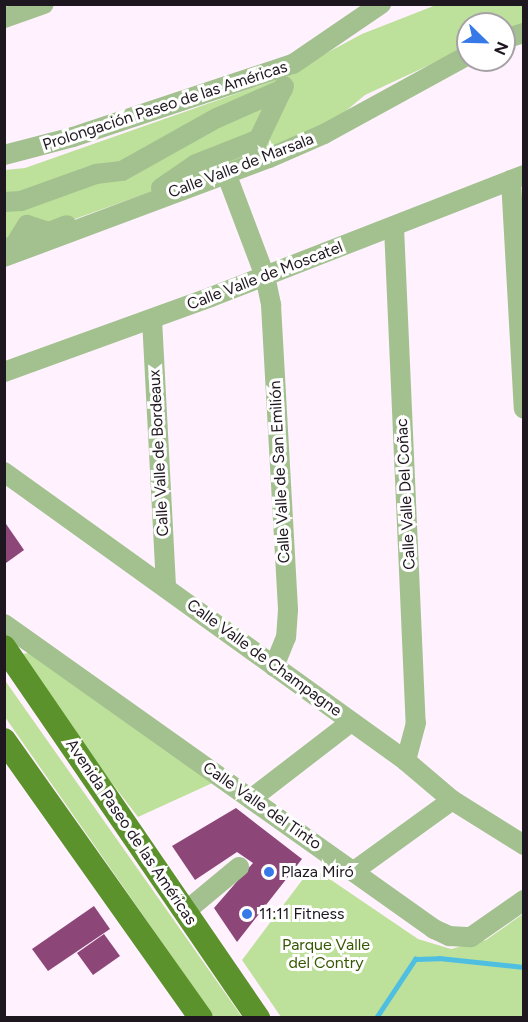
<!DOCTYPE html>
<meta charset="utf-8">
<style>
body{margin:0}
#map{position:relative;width:528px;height:1022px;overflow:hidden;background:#fff1fe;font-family:Figtree,sans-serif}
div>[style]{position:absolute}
.green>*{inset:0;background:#bde19a}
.stream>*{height:4.5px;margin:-2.25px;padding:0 2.25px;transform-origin:2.25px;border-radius:2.25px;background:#4ebfe1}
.building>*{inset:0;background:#8c4778}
.minor>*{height:20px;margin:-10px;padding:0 10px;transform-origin:10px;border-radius:10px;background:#a2c18f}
.major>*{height:24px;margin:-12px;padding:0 12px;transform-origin:12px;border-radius:12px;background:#5b922b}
.dots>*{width:16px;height:16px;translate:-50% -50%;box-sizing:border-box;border:3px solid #fff;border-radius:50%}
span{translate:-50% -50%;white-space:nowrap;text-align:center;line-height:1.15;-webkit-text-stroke:6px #fff;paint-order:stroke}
.street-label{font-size:16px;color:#1f171f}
.poi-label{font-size:16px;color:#1f171f}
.left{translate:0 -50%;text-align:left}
.park-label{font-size:16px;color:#365700}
.frame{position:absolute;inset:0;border:6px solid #1f171f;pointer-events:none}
.north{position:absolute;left:456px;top:12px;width:60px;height:60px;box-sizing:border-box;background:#fff;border:2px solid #a5a2a5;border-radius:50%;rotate:113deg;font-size:16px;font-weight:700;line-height:24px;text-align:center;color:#1f171f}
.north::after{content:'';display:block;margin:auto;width:21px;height:27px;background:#3679e7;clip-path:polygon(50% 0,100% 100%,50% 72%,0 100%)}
</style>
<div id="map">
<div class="green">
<div style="clip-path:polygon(436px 5px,523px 5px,523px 26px,504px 31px,504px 24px,468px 24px,468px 47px,365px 95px,335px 120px,248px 157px,5px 244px,5px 170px,25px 168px,278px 79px,362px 34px)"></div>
<div style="clip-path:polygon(29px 653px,219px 780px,138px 817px,22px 666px,21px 654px)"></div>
<div style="clip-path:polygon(4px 679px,242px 1017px,214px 1017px,5px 717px)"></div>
<div style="clip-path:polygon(312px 867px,418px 939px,451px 949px,486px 940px,523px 914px,523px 1017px,281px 1017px,242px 960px)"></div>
</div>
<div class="stream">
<div style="left:376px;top:1018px;width:71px;rotate:-56.5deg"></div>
<div style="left:415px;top:959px;width:24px;rotate:-2deg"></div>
<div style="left:439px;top:958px;width:85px;rotate:6deg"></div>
</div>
<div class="building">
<div style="clip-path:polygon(4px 521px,24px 550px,6px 563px,4px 561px)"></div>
<div style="clip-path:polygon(236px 808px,302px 859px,237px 942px,214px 908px,253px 863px,237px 852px,195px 880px,172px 846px)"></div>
<div style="clip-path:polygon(94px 906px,110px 929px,48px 971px,32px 949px)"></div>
<div style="clip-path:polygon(104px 934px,120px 956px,93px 975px,77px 953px)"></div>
</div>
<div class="minor">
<div style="left:4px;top:18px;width:42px;rotate:-19.3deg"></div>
<div style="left:504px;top:39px;width:21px;rotate:-17deg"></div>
<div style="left:253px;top:151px;width:72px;rotate:-64.5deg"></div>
<div style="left:4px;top:155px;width:71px;rotate:-14.6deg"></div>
<div style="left:73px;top:137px;width:232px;rotate:-18.4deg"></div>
<div style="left:293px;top:64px;width:107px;rotate:-34.3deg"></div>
<div style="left:226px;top:173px;width:110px;rotate:69.3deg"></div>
<div style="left:265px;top:276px;width:30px;rotate:78deg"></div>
<div style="left:271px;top:305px;width:305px;rotate:86.8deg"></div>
<div style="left:288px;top:610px;width:27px;rotate:94deg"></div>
<div style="left:286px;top:637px;width:32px;rotate:112deg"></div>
<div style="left:511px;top:180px;width:229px;rotate:86.8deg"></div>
<div style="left:161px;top:188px;width:42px;rotate:-34.4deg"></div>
<div style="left:196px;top:164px;width:66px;rotate:-21.5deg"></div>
<div style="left:4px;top:202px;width:17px;rotate:-3deg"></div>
<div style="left:21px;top:201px;width:80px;rotate:-19.8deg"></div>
<div style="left:96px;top:174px;width:26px;rotate:-7deg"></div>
<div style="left:122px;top:171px;width:109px;rotate:-29.2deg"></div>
<div style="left:217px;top:118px;width:72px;rotate:-23.7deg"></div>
<div style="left:394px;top:227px;width:496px;rotate:87.5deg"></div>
<div style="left:416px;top:723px;width:39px;rotate:105deg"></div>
<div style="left:4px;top:249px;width:10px;rotate:-17deg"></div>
<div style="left:14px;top:246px;width:25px;rotate:-58deg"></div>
<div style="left:27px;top:225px;width:23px;rotate:18deg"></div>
<div style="left:49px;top:232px;width:19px;rotate:-21deg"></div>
<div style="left:4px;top:257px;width:283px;rotate:-20.5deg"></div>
<div style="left:269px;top:158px;width:60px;rotate:-23.6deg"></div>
<div style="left:324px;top:134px;width:164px;rotate:-28.7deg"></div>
<div style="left:152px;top:319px;width:267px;rotate:87deg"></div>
<div style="left:4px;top:372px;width:220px;rotate:-19.9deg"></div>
<div style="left:211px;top:297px;width:336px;rotate:-21.3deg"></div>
<div style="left:4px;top:472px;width:495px;rotate:35.7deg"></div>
<div style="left:406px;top:761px;width:60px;rotate:40.3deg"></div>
<div style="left:452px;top:800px;width:85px;rotate:32deg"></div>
<div style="left:4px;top:624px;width:527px;rotate:35.35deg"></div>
<div style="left:434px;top:929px;width:17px;rotate:25deg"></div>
<div style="left:449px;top:936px;width:22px;rotate:3deg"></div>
<div style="left:471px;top:937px;width:65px;rotate:-34.9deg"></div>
<div style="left:251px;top:799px;width:126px;rotate:-37.6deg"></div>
<div style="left:354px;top:871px;width:121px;rotate:-35.9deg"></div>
<div style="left:186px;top:911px;width:69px;rotate:-39.7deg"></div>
</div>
<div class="major">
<div style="left:4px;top:647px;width:450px;rotate:55.6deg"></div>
<div style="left:4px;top:740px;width:341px;rotate:54.7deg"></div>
</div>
<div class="dots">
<div style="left:269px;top:872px;background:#3679e7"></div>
<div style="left:247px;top:914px;background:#3679e7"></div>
</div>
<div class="street-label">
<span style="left:165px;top:106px;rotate:-18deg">Prolongación Paseo de las Américas</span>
<span style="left:241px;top:166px;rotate:-21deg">Calle Valle de Marsala</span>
<span style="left:265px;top:276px;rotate:-21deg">Calle Valle de Moscatel</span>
<span style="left:159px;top:453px;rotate:-93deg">Calle Valle de Bordeaux</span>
<span style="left:280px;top:472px;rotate:-93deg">Calle Valle de San Emilión</span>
<span style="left:406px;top:494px;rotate:-93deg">Calle Valle Del Coñac</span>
<span style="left:264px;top:658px;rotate:36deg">Calle Valle de Champagne</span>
<span style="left:262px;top:806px;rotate:35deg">Calle Valle del Tinto</span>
<span style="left:131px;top:832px;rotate:56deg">Avenida Paseo de las Américas</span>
</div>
<div class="poi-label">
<span class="left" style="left:281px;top:872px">Plaza Miró</span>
<span class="left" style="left:259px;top:914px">11:11 Fitness</span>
</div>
<div class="park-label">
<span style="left:326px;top:954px">Parque Valle<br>del Contry</span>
</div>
<div class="frame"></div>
<div class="north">N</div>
</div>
